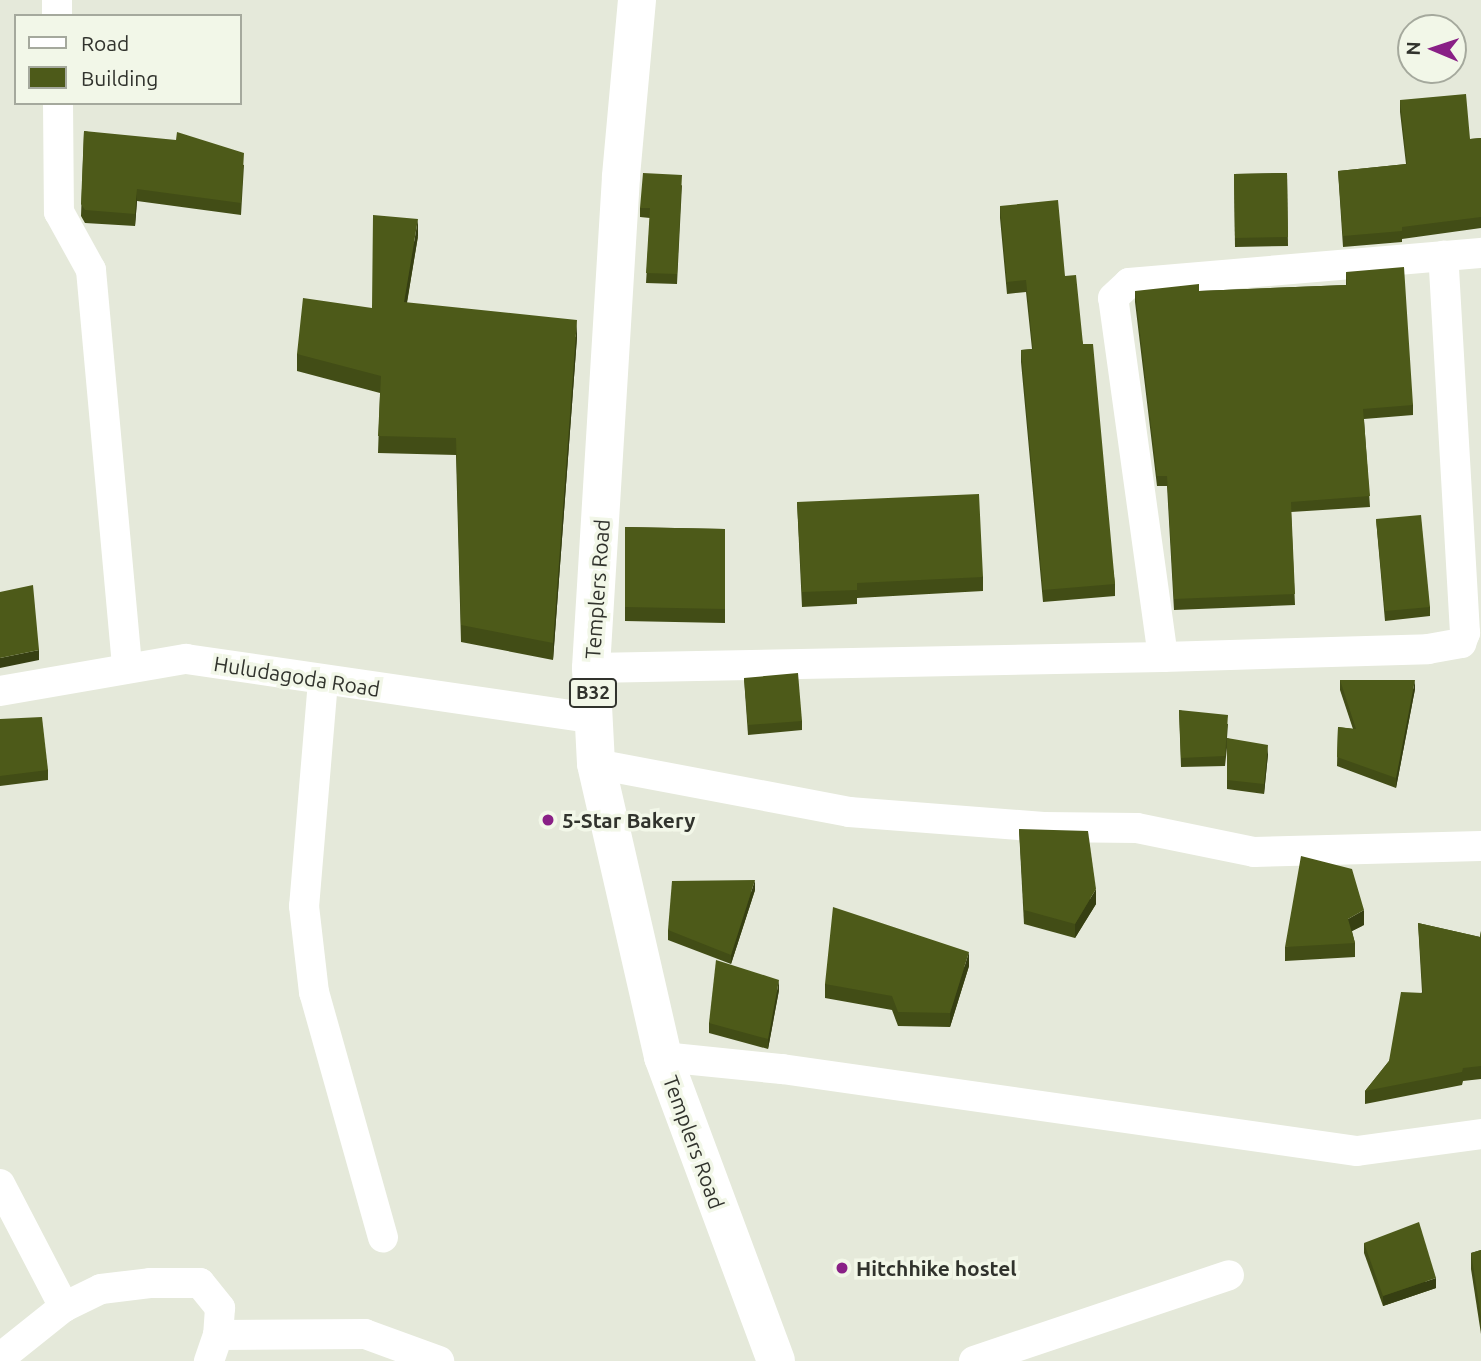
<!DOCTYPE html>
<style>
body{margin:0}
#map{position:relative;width:1481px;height:1361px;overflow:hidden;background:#e5e9da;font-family:Ubuntu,sans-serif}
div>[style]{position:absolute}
.street>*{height:30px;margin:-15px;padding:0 15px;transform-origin:15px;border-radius:15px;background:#fff}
.primary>*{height:38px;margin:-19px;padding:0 19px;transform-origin:19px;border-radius:19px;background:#fff}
.wall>*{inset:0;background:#424d16}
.shaded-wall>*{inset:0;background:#363f12}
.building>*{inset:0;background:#4d5a19}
.dots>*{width:19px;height:19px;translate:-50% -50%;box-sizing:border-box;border:4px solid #f2f7e8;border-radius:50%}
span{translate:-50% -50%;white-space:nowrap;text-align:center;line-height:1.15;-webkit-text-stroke:7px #f2f7e8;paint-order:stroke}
.shield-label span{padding:2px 5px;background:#f2f7e8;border:2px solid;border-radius:5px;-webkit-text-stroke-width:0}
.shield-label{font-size:19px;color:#31332d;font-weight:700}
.street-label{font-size:21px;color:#31332d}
.poi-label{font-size:21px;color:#31332d;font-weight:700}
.left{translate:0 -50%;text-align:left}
.legend{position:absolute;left:14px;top:14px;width:228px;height:91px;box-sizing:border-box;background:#f2f7e8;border:2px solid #a5a99d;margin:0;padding:9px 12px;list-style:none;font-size:21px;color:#31332d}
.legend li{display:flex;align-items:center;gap:14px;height:35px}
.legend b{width:35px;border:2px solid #a5a99d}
.north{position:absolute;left:1397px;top:14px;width:70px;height:70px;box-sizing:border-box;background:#f2f7e8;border:2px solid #a5a99d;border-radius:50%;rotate:272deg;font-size:19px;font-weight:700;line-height:28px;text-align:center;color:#31332d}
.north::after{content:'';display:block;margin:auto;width:24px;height:32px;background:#892086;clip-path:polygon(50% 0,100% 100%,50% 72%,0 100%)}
</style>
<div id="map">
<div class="street">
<div style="left:57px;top:0;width:16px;rotate:90deg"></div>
<div style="left:58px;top:103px;width:109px;rotate:89.5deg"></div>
<div style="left:59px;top:212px;width:66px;rotate:61.1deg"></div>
<div style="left:91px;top:270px;width:399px;rotate:84.8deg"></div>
<div style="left:1163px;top:657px;width:362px;rotate:-97.9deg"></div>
<div style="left:1113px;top:298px;width:22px;rotate:-43deg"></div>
<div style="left:1129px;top:283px;width:353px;rotate:-4.9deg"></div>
<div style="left:591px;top:668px;width:572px;rotate:-1.1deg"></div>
<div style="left:1163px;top:657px;width:265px;rotate:-1.7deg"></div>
<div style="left:1428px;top:649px;width:34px;rotate:-10deg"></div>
<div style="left:1461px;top:643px;width:11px;rotate:-68deg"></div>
<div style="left:1465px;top:633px;width:378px;rotate:-93.3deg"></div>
<div style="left:323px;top:681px;width:226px;rotate:94.8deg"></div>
<div style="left:304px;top:906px;width:87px;rotate:83.4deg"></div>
<div style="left:314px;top:992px;width:255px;rotate:74.3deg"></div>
<div style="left:0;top:691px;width:189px;rotate:-9.8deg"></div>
<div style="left:186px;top:659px;width:413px;rotate:8.3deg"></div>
<div style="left:596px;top:764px;width:258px;rotate:10.7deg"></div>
<div style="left:849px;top:812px;width:195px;rotate:4.4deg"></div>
<div style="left:1043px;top:827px;width:94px;rotate:0.6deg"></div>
<div style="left:1137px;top:828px;width:119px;rotate:11.6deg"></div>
<div style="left:1254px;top:852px;width:227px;rotate:-1.5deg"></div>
<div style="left:663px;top:1057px;width:120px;rotate:5.8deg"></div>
<div style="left:782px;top:1069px;width:581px;rotate:8.12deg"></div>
<div style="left:1357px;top:1151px;width:125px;rotate:-7.8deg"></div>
<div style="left:0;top:1184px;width:139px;rotate:62.5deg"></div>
<div style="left:218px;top:1335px;width:147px;rotate:-0.4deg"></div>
<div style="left:365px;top:1334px;width:79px;rotate:20deg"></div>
<div style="left:0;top:1358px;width:82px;rotate:-38.6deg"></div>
<div style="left:64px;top:1307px;width:41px;rotate:-25.9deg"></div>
<div style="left:101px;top:1289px;width:49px;rotate:-7deg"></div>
<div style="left:150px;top:1283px;width:50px"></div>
<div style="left:200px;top:1283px;width:32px;rotate:51deg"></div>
<div style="left:220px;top:1308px;width:27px;rotate:94deg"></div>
<div style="left:218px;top:1335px;width:28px;rotate:109deg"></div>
<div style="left:974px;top:1361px;width:269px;rotate:-18.6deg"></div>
</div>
<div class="primary">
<div style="left:637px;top:0;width:178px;rotate:95.2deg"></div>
<div style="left:621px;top:177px;width:492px;rotate:93.5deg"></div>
<div style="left:591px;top:668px;width:96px;rotate:87deg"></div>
<div style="left:596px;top:764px;width:301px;rotate:77.1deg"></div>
<div style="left:663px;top:1057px;width:324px;rotate:69.6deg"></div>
</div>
<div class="wall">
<div style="clip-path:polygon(1400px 100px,1470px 139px,1481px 138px,1481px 228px,1402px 239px,1402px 242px,1343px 247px,1338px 171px,1406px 164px,1400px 112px)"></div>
<div style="clip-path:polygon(84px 131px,244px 165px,241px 215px,137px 201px,135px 226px,85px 223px,81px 216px)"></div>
<div style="clip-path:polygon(1287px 173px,1288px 246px,1235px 247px,1234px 174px)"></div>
<div style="clip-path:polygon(682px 185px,677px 284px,646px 283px,650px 218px,640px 217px,640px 208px)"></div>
<div style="clip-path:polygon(1000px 206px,1065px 276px,1083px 344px,1115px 584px,1115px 596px,1043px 602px,1021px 362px,1021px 350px,1032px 349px,1026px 292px,1007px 294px,1000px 218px)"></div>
<div style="clip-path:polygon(418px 236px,407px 303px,577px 337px,553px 660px,461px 642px,456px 455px,378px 453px,380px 393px,297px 371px,297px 354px,372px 308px)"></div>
<div style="clip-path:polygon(1346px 272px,1413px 405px,1413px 415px,1364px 419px,1370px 507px,1291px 512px,1295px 605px,1174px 610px,1167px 486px,1157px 486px,1135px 302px,1135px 291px,1199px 291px,1346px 285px)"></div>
<div style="clip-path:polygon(797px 502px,983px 577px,983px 591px,857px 598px,857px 604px,802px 607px)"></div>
<div style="clip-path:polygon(1376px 519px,1430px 607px,1430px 616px,1385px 621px)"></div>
<div style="clip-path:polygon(625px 527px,725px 529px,725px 623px,625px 621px)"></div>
<div style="clip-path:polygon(744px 678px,802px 721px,802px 730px,748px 735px)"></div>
<div style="clip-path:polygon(1340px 680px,1415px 689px,1396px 788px,1337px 766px,1338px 727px,1353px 729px,1340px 690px)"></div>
<div style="clip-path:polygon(1179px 710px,1228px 724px,1227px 738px,1268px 754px,1264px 794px,1227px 789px,1227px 748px,1225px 766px,1181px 767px)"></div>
<div style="clip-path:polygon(0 719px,48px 770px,48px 780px,0 786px)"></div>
<div style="clip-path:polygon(1019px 829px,1096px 904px,1075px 938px,1024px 924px)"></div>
<div style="clip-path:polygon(755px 890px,731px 964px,668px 940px,668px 930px)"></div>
<div style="clip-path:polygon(1418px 923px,1480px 937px,1481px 931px,1481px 1079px,1463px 1081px,1462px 1085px,1365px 1104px,1365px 1091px,1389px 1061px,1422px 992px)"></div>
<div style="clip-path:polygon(1364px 925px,1352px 931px,1355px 943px,1355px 957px,1285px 961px,1285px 947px)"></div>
<div style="clip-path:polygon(969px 966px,950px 1027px,898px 1026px,892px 1010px,825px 998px,825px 984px)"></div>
<div style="clip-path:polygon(779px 990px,768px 1049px,709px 1033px,709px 1023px)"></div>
<div style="clip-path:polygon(1364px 1243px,1436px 1288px,1383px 1306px,1364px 1253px)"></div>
<div style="clip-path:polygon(1481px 1250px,1481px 1334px,1471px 1269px,1471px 1253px)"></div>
</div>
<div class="shaded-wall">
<div style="clip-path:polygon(137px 189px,137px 201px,135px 226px,135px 214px)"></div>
<div style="clip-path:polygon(418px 219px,418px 236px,404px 319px,404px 302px)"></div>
<div style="clip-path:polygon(577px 320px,577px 337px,553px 660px,553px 643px)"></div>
<div style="clip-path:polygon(39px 650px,39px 660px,0 668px,0 658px)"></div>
<div style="clip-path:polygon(1415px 680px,1415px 689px,1396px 788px,1396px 778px)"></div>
<div style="clip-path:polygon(1268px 745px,1268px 754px,1264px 794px,1264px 784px)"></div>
<div style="clip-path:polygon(755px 880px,755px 890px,731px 964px,731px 955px)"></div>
<div style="clip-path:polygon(1096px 889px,1096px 904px,1075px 938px,1075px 924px)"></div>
<div style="clip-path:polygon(1364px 910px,1364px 925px,1348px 933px,1348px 919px)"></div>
<div style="clip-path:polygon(969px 952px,969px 966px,950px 1027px,950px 1013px)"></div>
<div style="clip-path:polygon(779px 980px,779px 990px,768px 1049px,768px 1039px)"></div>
<div style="clip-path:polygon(1436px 1278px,1436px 1288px,1383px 1306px,1383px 1296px)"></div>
</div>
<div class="building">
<div style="clip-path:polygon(1466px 94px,1470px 139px,1481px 138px,1481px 217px,1402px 227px,1402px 231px,1343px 236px,1338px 171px,1407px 164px,1400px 100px)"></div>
<div style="clip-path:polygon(84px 131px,176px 140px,177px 132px,244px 153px,241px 203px,137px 189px,135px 214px,85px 210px,81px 204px)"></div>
<div style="clip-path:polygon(643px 173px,682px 175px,677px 274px,646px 273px,650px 208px,640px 208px)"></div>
<div style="clip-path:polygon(1287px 173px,1288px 237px,1235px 238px,1234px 174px)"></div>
<div style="clip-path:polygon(1058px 200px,1065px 276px,1076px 275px,1083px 344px,1093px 344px,1115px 584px,1043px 590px,1021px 350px,1033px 349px,1026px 280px,1007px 282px,1000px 206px)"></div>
<div style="clip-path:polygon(373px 215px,418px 219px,404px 302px,577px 320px,553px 643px,461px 625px,456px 438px,378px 436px,381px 376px,297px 354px,303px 298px,372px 308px)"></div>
<div style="clip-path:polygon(1404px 267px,1413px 405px,1363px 409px,1370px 496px,1291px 502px,1295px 594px,1174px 599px,1167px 476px,1157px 476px,1135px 291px,1199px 284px,1199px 291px,1347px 285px,1346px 272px)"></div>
<div style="clip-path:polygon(979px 494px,983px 577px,857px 583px,857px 590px,802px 592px,797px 502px)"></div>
<div style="clip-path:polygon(1421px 515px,1430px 607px,1385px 611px,1376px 519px)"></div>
<div style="clip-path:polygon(625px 527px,725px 529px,725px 609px,625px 607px)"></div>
<div style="clip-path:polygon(33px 585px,39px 650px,0 658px,0 592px)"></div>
<div style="clip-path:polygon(798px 673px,802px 721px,748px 725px,744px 678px)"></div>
<div style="clip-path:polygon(1340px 680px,1415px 680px,1396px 778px,1337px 757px,1338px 727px,1356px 729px)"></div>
<div style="clip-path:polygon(1179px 710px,1228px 715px,1225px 756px,1181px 758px)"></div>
<div style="clip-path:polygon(42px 717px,48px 770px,0 776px,0 719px)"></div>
<div style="clip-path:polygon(1227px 738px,1268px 745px,1264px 784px,1227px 780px)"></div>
<div style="clip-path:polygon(1019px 829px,1088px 831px,1096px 889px,1075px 924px,1024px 910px)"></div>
<div style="clip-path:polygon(1301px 856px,1352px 869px,1364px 910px,1348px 919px,1355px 943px,1285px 947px)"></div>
<div style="clip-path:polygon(755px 880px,731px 955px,668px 930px,672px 881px)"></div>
<div style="clip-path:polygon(833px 907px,969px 952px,950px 1013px,898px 1012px,892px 996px,825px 984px)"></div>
<div style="clip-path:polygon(1418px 923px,1480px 937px,1481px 931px,1481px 1066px,1463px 1068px,1462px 1072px,1365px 1091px,1389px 1061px,1401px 992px,1423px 993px)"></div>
<div style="clip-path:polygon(716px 960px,779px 980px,768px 1039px,709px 1023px)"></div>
<div style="clip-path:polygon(1419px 1222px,1436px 1278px,1383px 1296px,1364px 1243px)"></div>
<div style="clip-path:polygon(1481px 1250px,1481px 1317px,1471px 1253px)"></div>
</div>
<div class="dots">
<div style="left:548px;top:820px;background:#892086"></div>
<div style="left:842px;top:1268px;background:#892086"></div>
</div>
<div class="shield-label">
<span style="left:593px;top:693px">B32</span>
</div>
<div class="street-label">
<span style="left:597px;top:589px;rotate:-86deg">Templers Road</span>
<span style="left:297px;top:676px;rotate:9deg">Huludagoda Road</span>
<span style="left:694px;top:1142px;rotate:70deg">Templers Road</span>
</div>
<div class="poi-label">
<span class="left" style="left:562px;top:820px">5-Star Bakery</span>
<span class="left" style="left:856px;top:1268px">Hitchhike hostel</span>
</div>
<ul class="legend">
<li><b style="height:9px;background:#fff"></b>Road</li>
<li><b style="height:19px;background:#4d5a19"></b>Building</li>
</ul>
<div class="north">N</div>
</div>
